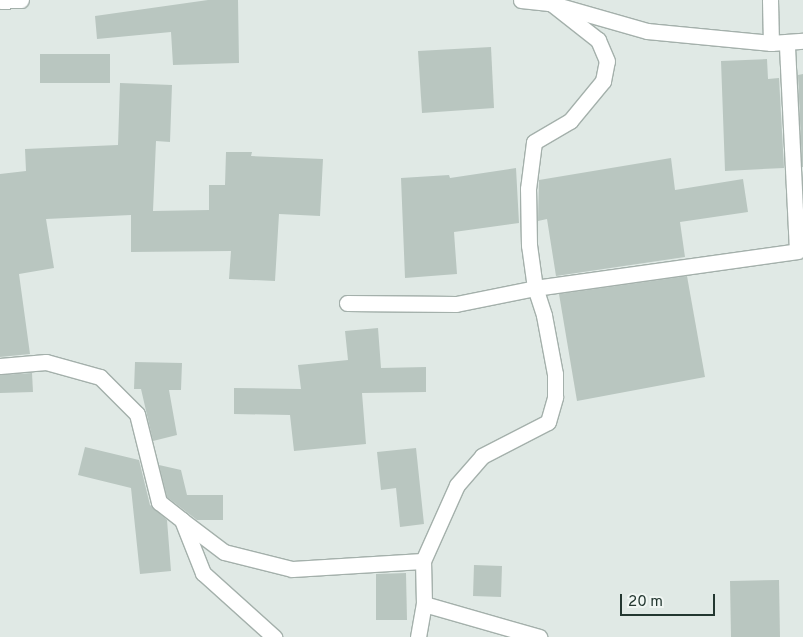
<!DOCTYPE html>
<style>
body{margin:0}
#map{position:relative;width:803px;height:637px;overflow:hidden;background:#e0e9e5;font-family:Overpass,sans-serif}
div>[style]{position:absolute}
.building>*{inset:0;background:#b9c6c0}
.roads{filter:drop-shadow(1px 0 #a4b0ab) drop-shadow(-1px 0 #a4b0ab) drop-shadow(0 1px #a4b0ab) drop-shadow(0 -1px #a4b0ab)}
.minor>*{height:15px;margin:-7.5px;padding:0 7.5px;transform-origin:7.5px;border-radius:7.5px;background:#fff}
span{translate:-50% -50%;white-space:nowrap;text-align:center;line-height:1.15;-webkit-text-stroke:4px #f0f6f3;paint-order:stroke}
.scale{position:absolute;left:620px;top:594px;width:95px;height:22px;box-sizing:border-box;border:2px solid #233730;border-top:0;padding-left:6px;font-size:15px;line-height:18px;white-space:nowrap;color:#233730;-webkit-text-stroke:4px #f0f6f3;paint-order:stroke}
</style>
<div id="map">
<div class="building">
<div style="clip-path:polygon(208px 0,238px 0,239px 63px,173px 65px,171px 32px,97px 39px,95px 16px)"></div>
<div style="clip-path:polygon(491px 47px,494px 108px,422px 113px,418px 51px)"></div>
<div style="clip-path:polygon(40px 54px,110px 54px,110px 83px,40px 83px)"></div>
<div style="clip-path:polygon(767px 59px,768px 79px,779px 78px,784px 168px,725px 171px,721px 61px)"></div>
<div style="clip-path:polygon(803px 74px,803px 167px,802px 167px,798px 75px)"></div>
<div style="clip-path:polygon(120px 83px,172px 85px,170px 142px,156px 141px,153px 211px,209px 210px,209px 185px,225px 185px,226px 152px,252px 152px,251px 156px,323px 159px,320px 216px,279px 214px,275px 281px,229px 279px,231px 251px,131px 252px,131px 215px,46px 219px,54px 268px,19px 274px,30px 354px,0 357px,0 174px,26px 171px,25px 149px,118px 145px)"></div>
<div style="clip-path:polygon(671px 158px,675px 190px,743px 179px,748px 212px,680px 222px,685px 257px,556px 276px,547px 219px,538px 221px,539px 180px)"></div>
<div style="clip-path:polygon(516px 168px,519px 223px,454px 232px,457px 274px,405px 278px,401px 178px,449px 175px,450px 178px)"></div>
<div style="clip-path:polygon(687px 276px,705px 377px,577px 401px,559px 294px)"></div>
<div style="clip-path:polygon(378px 328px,381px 368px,426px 367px,426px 392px,362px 393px,366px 444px,294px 451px,290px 415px,234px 414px,234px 388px,301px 389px,298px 365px,348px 360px,345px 331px)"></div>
<div style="clip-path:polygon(135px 362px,182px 363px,181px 390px,169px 390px,177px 435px,153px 441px,141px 389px,134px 389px)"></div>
<div style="clip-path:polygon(32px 373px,33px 392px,0 393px,0 375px)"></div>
<div style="clip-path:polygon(85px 447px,139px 460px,150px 505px,167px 520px,171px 571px,140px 574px,131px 488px,78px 475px)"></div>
<div style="clip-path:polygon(416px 448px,424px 524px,400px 527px,396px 488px,381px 490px,377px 452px)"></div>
<div style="clip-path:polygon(159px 465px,181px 470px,187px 495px,223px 495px,223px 520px,197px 520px,167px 497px)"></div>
<div style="clip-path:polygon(474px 565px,502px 566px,501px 597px,473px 596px)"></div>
<div style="clip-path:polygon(406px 573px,407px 620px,376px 620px,376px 574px)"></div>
<div style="clip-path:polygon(779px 580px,780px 637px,731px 637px,730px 581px)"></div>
</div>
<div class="roads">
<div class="minor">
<div style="left:521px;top:0;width:28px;rotate:6deg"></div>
<div style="left:549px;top:3px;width:102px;rotate:15.9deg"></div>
<div style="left:647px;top:31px;width:125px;rotate:5.5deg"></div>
<div style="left:771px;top:43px;width:32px;rotate:-4deg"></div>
<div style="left:770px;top:0;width:43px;rotate:88.7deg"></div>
<div style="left:0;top:1px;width:21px;rotate:-3deg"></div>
<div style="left:347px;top:303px;width:109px;rotate:0.5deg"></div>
<div style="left:456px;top:304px;width:81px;rotate:-11.4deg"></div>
<div style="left:535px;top:288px;width:265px;rotate:-8deg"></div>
<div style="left:797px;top:251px;width:208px;rotate:-92.8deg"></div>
<div style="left:0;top:366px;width:46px;rotate:-5deg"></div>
<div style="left:46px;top:362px;width:56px;rotate:15.5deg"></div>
<div style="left:100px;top:377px;width:52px;rotate:45deg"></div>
<div style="left:137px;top:414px;width:91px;rotate:76deg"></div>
<div style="left:159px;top:502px;width:29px;rotate:38deg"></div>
<div style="left:182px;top:520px;width:57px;rotate:68.4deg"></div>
<div style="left:203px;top:573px;width:96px;rotate:42deg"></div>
<div style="left:183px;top:521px;width:51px;rotate:37.1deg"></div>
<div style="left:224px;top:552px;width:70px;rotate:14deg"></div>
<div style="left:292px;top:569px;width:131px;rotate:-3.5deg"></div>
<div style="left:424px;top:604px;width:120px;rotate:16deg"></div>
<div style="left:418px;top:637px;width:34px;rotate:-80deg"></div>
<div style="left:424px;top:604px;width:43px;rotate:-91.3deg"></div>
<div style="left:423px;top:561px;width:83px;rotate:-65.9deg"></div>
<div style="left:457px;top:485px;width:38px;rotate:-49deg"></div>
<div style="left:482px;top:456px;width:74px;rotate:-27.3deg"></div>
<div style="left:548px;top:422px;width:26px;rotate:-74deg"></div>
<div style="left:555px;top:397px;width:23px;rotate:-90deg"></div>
<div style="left:555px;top:374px;width:60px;rotate:-100.6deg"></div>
<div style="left:544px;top:315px;width:28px;rotate:-108deg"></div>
<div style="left:535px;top:288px;width:43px;rotate:-97.9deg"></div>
<div style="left:529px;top:245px;width:56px;rotate:-91deg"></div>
<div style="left:528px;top:189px;width:47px;rotate:-82.7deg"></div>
<div style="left:534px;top:142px;width:42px;rotate:-30.3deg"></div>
<div style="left:570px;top:121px;width:52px;rotate:-50.5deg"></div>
<div style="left:603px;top:81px;width:20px;rotate:-79deg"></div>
<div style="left:607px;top:61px;width:23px;rotate:-113deg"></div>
<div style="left:598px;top:40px;width:65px;rotate:-141.9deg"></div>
</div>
</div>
<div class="scale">20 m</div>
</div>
